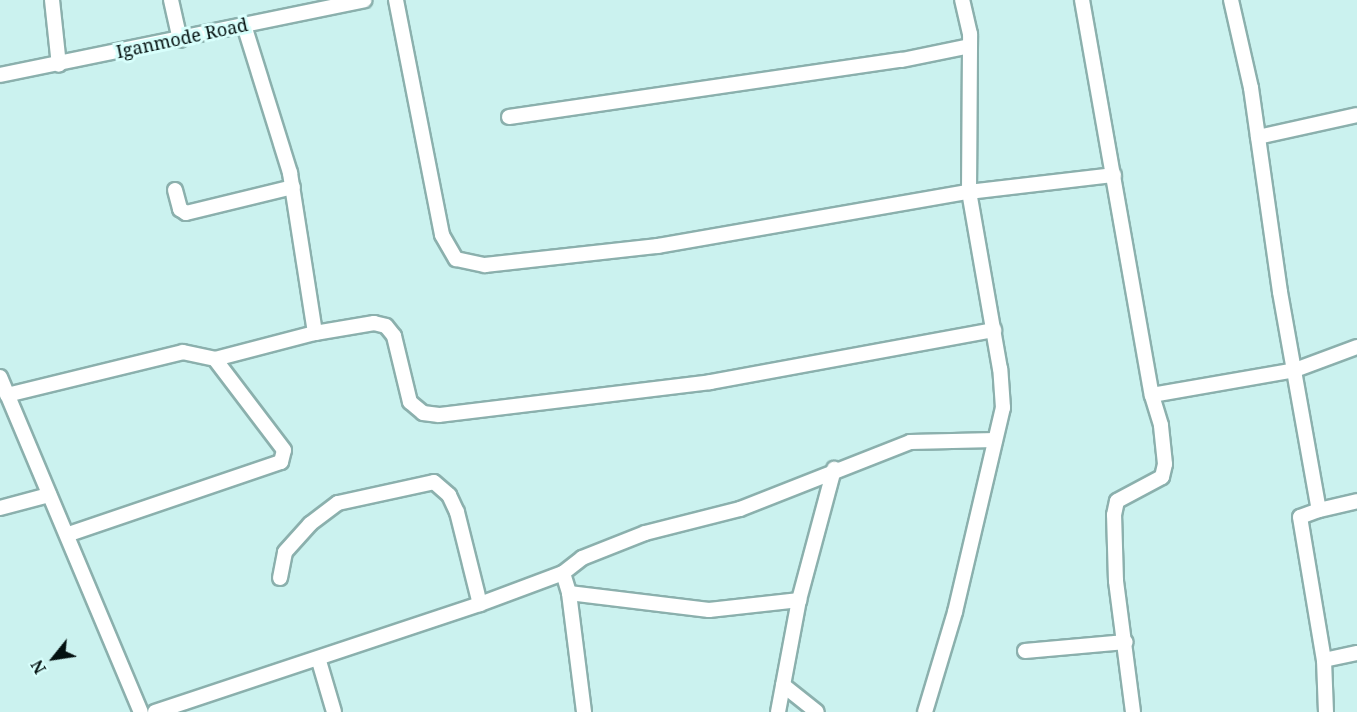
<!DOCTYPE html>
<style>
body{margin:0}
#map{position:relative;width:1357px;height:712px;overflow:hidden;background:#cbf2ef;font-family:"Noto Serif",serif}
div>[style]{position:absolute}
.roads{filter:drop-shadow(2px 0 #8bb0ad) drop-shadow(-2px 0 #8bb0ad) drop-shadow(0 2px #8bb0ad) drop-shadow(0 -2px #8bb0ad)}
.minor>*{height:14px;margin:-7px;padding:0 7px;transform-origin:7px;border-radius:7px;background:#fff}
span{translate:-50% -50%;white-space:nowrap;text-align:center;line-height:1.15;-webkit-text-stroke:6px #d8fffc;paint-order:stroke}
.street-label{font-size:18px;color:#041110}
.north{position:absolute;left:24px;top:628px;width:60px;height:60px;-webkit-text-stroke:4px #d8fffc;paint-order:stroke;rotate:240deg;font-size:16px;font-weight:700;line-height:24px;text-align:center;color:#041110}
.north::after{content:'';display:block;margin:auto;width:21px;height:27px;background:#041110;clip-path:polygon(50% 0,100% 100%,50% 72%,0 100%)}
</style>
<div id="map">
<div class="roads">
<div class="minor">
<div style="left:52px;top:0;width:65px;rotate:83.9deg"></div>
<div style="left:171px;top:0;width:41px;rotate:77.3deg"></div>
<div style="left:396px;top:0;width:239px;rotate:78.9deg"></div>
<div style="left:442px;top:235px;width:28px;rotate:60deg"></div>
<div style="left:456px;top:259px;width:30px;rotate:12deg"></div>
<div style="left:485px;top:265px;width:174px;rotate:-6.3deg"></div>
<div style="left:658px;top:246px;width:316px;rotate:-9.9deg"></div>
<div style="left:969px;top:192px;width:146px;rotate:-6.7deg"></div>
<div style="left:1082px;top:0;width:401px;rotate:80deg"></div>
<div style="left:1152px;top:395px;width:145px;rotate:-9.9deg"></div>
<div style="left:1295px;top:370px;width:66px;rotate:-20.4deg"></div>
<div style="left:1231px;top:0;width:90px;rotate:77.2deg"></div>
<div style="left:1251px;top:88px;width:206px;rotate:81.9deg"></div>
<div style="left:1280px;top:292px;width:221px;rotate:79.9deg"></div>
<div style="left:1319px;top:510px;width:20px;rotate:160deg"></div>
<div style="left:1300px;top:517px;width:145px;rotate:80.5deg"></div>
<div style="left:1324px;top:660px;width:52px;rotate:87.8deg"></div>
<div style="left:244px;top:25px;width:155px;rotate:72.7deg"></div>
<div style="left:290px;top:173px;width:162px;rotate:81.1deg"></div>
<div style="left:0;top:75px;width:372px;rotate:-11.6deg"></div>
<div style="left:509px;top:117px;width:397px;rotate:-8.3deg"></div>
<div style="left:902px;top:60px;width:69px;rotate:-11.6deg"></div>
<div style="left:1258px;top:137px;width:101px;rotate:-12.5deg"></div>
<div style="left:175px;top:190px;width:20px;rotate:75deg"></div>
<div style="left:180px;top:209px;width:7px;rotate:34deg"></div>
<div style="left:186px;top:213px;width:110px;rotate:-13.7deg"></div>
<div style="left:0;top:377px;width:363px;rotate:67.2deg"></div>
<div style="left:7px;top:395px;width:181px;rotate:-13.7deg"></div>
<div style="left:183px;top:352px;width:33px;rotate:12deg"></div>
<div style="left:0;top:508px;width:51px;rotate:-14.9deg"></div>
<div style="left:1319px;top:510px;width:39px;rotate:-13deg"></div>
<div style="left:69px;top:534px;width:224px;rotate:-18.8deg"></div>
<div style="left:281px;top:462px;width:12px;rotate:-76deg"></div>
<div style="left:284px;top:450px;width:114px;rotate:-127.2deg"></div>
<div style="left:215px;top:359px;width:103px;rotate:-14.6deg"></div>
<div style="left:315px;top:333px;width:60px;rotate:-9.6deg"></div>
<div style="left:374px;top:323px;width:12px;rotate:14deg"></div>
<div style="left:386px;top:326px;width:13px;rotate:51deg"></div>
<div style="left:394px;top:336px;width:68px;rotate:76.4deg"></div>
<div style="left:410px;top:402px;width:17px;rotate:40deg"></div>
<div style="left:423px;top:413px;width:16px;rotate:7deg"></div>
<div style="left:439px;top:415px;width:273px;rotate:-6.9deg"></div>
<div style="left:710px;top:382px;width:289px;rotate:-10.4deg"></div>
<div style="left:563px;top:573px;width:21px;rotate:73deg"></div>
<div style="left:569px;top:593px;width:120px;rotate:82.8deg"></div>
<div style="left:280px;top:578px;width:26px;rotate:-79deg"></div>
<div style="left:285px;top:552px;width:38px;rotate:-48deg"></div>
<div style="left:310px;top:524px;width:35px;rotate:-37deg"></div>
<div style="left:338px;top:503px;width:98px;rotate:-12.3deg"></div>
<div style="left:434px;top:482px;width:20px;rotate:41deg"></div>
<div style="left:449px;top:495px;width:19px;rotate:65deg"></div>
<div style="left:457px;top:512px;width:95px;rotate:76deg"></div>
<div style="left:569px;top:593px;width:141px;rotate:6.9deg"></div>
<div style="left:709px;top:610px;width:91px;rotate:-6.3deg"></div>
<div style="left:1025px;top:651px;width:101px;rotate:-5.1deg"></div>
<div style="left:1324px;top:660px;width:34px;rotate:-12deg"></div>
<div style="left:319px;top:661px;width:53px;rotate:73.6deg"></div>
<div style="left:783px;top:685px;width:43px;rotate:38.5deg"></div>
<div style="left:155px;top:712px;width:342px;rotate:-18.4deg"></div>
<div style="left:480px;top:604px;width:89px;rotate:-20.5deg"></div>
<div style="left:563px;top:573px;width:24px;rotate:-38deg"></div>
<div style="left:582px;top:558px;width:68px;rotate:-21.6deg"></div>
<div style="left:645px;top:533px;width:98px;rotate:-14.2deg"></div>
<div style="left:740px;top:509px;width:183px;rotate:-21.5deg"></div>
<div style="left:910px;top:442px;width:85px;rotate:-1.3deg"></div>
<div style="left:778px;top:712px;width:114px;rotate:-79.4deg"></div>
<div style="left:799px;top:600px;width:136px;rotate:-75deg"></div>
<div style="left:925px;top:712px;width:104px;rotate:-73.3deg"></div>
<div style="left:955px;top:612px;width:210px;rotate:-76.8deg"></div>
<div style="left:1003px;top:408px;width:39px;rotate:-94deg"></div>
<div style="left:1000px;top:369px;width:180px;rotate:-99.9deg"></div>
<div style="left:969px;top:192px;width:158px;rotate:-89.6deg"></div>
<div style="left:970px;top:34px;width:35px;rotate:-103deg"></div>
<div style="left:1133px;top:712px;width:132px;rotate:-97.4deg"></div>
<div style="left:1116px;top:581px;width:66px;rotate:-91.7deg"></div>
<div style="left:1114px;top:515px;width:14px;rotate:-78deg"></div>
<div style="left:1117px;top:501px;width:51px;rotate:-28.1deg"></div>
<div style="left:1162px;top:477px;width:13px;rotate:-77deg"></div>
<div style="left:1165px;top:464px;width:39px;rotate:-96deg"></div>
<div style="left:1161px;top:425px;width:31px;rotate:-107deg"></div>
</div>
</div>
<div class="street-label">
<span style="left:182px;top:38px;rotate:-12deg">Iganmode Road</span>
</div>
<div class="north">N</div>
</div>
